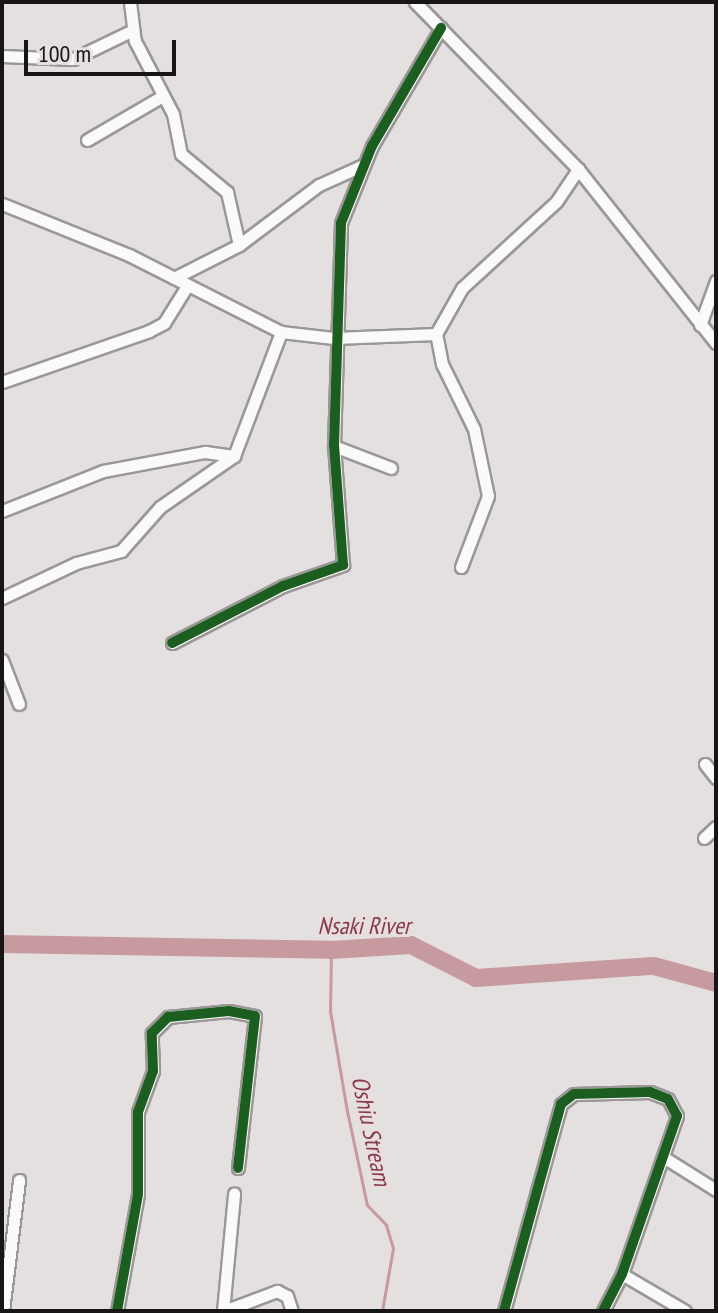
<!DOCTYPE html>
<style>
body{margin:0}
#map{position:relative;width:718px;height:1313px;overflow:hidden;background:#e4e0e0;font-family:"PT Sans Narrow",sans-serif}
div>[style]{position:absolute}
.stream>*{height:3px;margin:-1.5px;padding:0 1.5px;transform-origin:1.5px;border-radius:1.5px;background:#c79aa0}
.river>*{height:18px;margin:-9px;padding:0 9px;transform-origin:9px;border-radius:9px;background:#c79aa0}
.roads{filter:drop-shadow(2px 0 #9b9798) drop-shadow(-2px 0 #9b9798) drop-shadow(0 2px #9b9798) drop-shadow(0 -2px #9b9798)}
.minor>*{height:11px;margin:-5.5px;padding:0 5.5px;transform-origin:5.5px;border-radius:5.5px;background:#fbfafa}
.cycleway>*{height:10px;margin:-5px;padding:0 5px;transform-origin:5px;border-radius:5px;background:#1b5e20}
span{translate:-50% -50%;white-space:nowrap;text-align:center;line-height:1.15;-webkit-text-stroke:6px #e6dedf;paint-order:stroke}
.water-label{font-size:24px;color:#893a48;font-style:italic}
.frame{position:absolute;inset:0;border:4px solid #181516;pointer-events:none}
.scale{position:absolute;left:24px;top:40px;width:152px;height:36px;box-sizing:border-box;border:4px solid #181516;border-top:0;padding-left:10px;font-size:24px;line-height:28px;white-space:nowrap;color:#181516;-webkit-text-stroke:6px #e6dedf;paint-order:stroke}
</style>
<div id="map">
<div class="stream">
<div style="left:331px;top:950px;width:61px;rotate:90.9deg"></div>
<div style="left:330px;top:1011px;width:101px;rotate:80.4deg"></div>
<div style="left:347px;top:1111px;width:96px;rotate:78deg"></div>
<div style="left:367px;top:1205px;width:28px;rotate:46deg"></div>
<div style="left:386px;top:1225px;width:24px;rotate:73deg"></div>
<div style="left:393px;top:1248px;width:64px;rotate:99.9deg"></div>
</div>
<div class="river">
<div style="left:2px;top:944px;width:329px;rotate:1deg"></div>
<div style="left:331px;top:950px;width:80px;rotate:-3.6deg"></div>
<div style="left:411px;top:945px;width:73px;rotate:26.9deg"></div>
<div style="left:476px;top:978px;width:178px;rotate:-3.9deg"></div>
<div style="left:654px;top:966px;width:64px;rotate:15.3deg"></div>
</div>
<div class="roads">
<div class="minor">
<div style="left:130px;top:2px;width:39px;rotate:83deg"></div>
<div style="left:135px;top:41px;width:82px;rotate:62.5deg"></div>
<div style="left:173px;top:114px;width:41px;rotate:78.7deg"></div>
<div style="left:181px;top:154px;width:60px;rotate:39.6deg"></div>
<div style="left:227px;top:192px;width:54px;rotate:77.2deg"></div>
<div style="left:415px;top:2px;width:233px;rotate:45.7deg"></div>
<div style="left:578px;top:169px;width:222px;rotate:51.6deg"></div>
<div style="left:2px;top:56px;width:71px;rotate:2.4deg"></div>
<div style="left:73px;top:59px;width:67px;rotate:-25.8deg"></div>
<div style="left:87px;top:140px;width:86px;rotate:-30.2deg"></div>
<div style="left:2px;top:204px;width:137px;rotate:21.9deg"></div>
<div style="left:129px;top:255px;width:170px;rotate:26.9deg"></div>
<div style="left:281px;top:332px;width:53px;rotate:6.5deg"></div>
<div style="left:334px;top:338px;width:102px;rotate:-2.2deg"></div>
<div style="left:174px;top:278px;width:73px;rotate:-26.9deg"></div>
<div style="left:239px;top:245px;width:100px;rotate:-36.9deg"></div>
<div style="left:319px;top:185px;width:48px;rotate:-24.4deg"></div>
<div style="left:700px;top:325px;width:47px;rotate:-70deg"></div>
<div style="left:2px;top:382px;width:156px;rotate:-19.1deg"></div>
<div style="left:149px;top:331px;width:17px;rotate:-28deg"></div>
<div style="left:164px;top:323px;width:44px;rotate:-58.1deg"></div>
<div style="left:334px;top:446px;width:61px;rotate:21.1deg"></div>
<div style="left:2px;top:511px;width:109px;rotate:-21.6deg"></div>
<div style="left:103px;top:471px;width:104px;rotate:-10.6deg"></div>
<div style="left:205px;top:452px;width:29px;rotate:8deg"></div>
<div style="left:461px;top:567px;width:76px;rotate:-69.2deg"></div>
<div style="left:488px;top:496px;width:68px;rotate:-101.8deg"></div>
<div style="left:474px;top:429px;width:72px;rotate:-116.2deg"></div>
<div style="left:442px;top:364px;width:31px;rotate:-101deg"></div>
<div style="left:436px;top:334px;width:53px;rotate:-60.5deg"></div>
<div style="left:462px;top:288px;width:127px;rotate:-42.5deg"></div>
<div style="left:556px;top:202px;width:40px;rotate:-56deg"></div>
<div style="left:2px;top:598px;width:82px;rotate:-25.3deg"></div>
<div style="left:76px;top:563px;width:47px;rotate:-14.9deg"></div>
<div style="left:121px;top:551px;width:59px;rotate:-48.4deg"></div>
<div style="left:160px;top:507px;width:90px;rotate:-34.6deg"></div>
<div style="left:234px;top:456px;width:133px;rotate:-69.2deg"></div>
<div style="left:172px;top:643px;width:125px;rotate:-27.2deg"></div>
<div style="left:283px;top:586px;width:64px;rotate:-19.3deg"></div>
<div style="left:343px;top:565px;width:119px;rotate:-94.3deg"></div>
<div style="left:334px;top:446px;width:223px;rotate:-88.2deg"></div>
<div style="left:341px;top:223px;width:83px;rotate:-68.1deg"></div>
<div style="left:372px;top:146px;width:137px;rotate:-59.7deg"></div>
<div style="left:2px;top:660px;width:47px;rotate:68.9deg"></div>
<div style="left:705px;top:764px;width:18px;rotate:52deg"></div>
<div style="left:704px;top:838px;width:16px;rotate:-43deg"></div>
<div style="left:665px;top:1158px;width:60px;rotate:32.1deg"></div>
<div style="left:622px;top:1274px;width:73px;rotate:30.4deg"></div>
<div style="left:3px;top:1311px;width:132px;rotate:-83deg"></div>
<div style="left:117px;top:1311px;width:119px;rotate:-79.8deg"></div>
<div style="left:138px;top:1194px;width:82px;rotate:-90deg"></div>
<div style="left:138px;top:1112px;width:44px;rotate:-69.9deg"></div>
<div style="left:153px;top:1071px;width:38px;rotate:-92deg"></div>
<div style="left:152px;top:1033px;width:23px;rotate:-45deg"></div>
<div style="left:168px;top:1017px;width:61px;rotate:-5.6deg"></div>
<div style="left:229px;top:1011px;width:26px;rotate:11deg"></div>
<div style="left:255px;top:1016px;width:153px;rotate:96.4deg"></div>
<div style="left:223px;top:1311px;width:118px;rotate:-84.6deg"></div>
<div style="left:224px;top:1311px;width:57px;rotate:-20.7deg"></div>
<div style="left:277px;top:1291px;width:11px;rotate:27deg"></div>
<div style="left:287px;top:1296px;width:16px;rotate:72deg"></div>
<div style="left:504px;top:1311px;width:215px;rotate:-74.6deg"></div>
<div style="left:561px;top:1104px;width:16px;rotate:-38deg"></div>
<div style="left:574px;top:1094px;width:76px;rotate:-1.5deg"></div>
<div style="left:650px;top:1092px;width:19px;rotate:21deg"></div>
<div style="left:668px;top:1099px;width:19px;rotate:62deg"></div>
<div style="left:677px;top:1116px;width:167px;rotate:109.2deg"></div>
<div style="left:622px;top:1274px;width:42px;rotate:117.2deg"></div>
</div>
</div>
<div class="cycleway">
<div style="left:172px;top:643px;width:125px;rotate:-27.2deg"></div>
<div style="left:283px;top:586px;width:64px;rotate:-19.3deg"></div>
<div style="left:343px;top:565px;width:119px;rotate:-94.3deg"></div>
<div style="left:334px;top:446px;width:223px;rotate:-88.2deg"></div>
<div style="left:341px;top:223px;width:83px;rotate:-68.1deg"></div>
<div style="left:372px;top:146px;width:137px;rotate:-59.7deg"></div>
<div style="left:117px;top:1311px;width:119px;rotate:-79.8deg"></div>
<div style="left:138px;top:1194px;width:82px;rotate:-90deg"></div>
<div style="left:138px;top:1112px;width:44px;rotate:-69.9deg"></div>
<div style="left:153px;top:1071px;width:38px;rotate:-92deg"></div>
<div style="left:152px;top:1033px;width:23px;rotate:-45deg"></div>
<div style="left:168px;top:1017px;width:61px;rotate:-5.6deg"></div>
<div style="left:229px;top:1011px;width:26px;rotate:11deg"></div>
<div style="left:255px;top:1016px;width:153px;rotate:96.4deg"></div>
<div style="left:504px;top:1311px;width:215px;rotate:-74.6deg"></div>
<div style="left:561px;top:1104px;width:16px;rotate:-38deg"></div>
<div style="left:574px;top:1094px;width:76px;rotate:-1.5deg"></div>
<div style="left:650px;top:1092px;width:19px;rotate:21deg"></div>
<div style="left:668px;top:1099px;width:19px;rotate:62deg"></div>
<div style="left:677px;top:1116px;width:167px;rotate:109.2deg"></div>
<div style="left:622px;top:1274px;width:42px;rotate:117.2deg"></div>
</div>
<div class="water-label">
<span style="left:364px;top:926px">Nsaki River</span>
<span style="left:371px;top:1131px;rotate:78deg">Oshiu Stream</span>
</div>
<div class="frame"></div>
<div class="scale">100 m</div>
</div>
